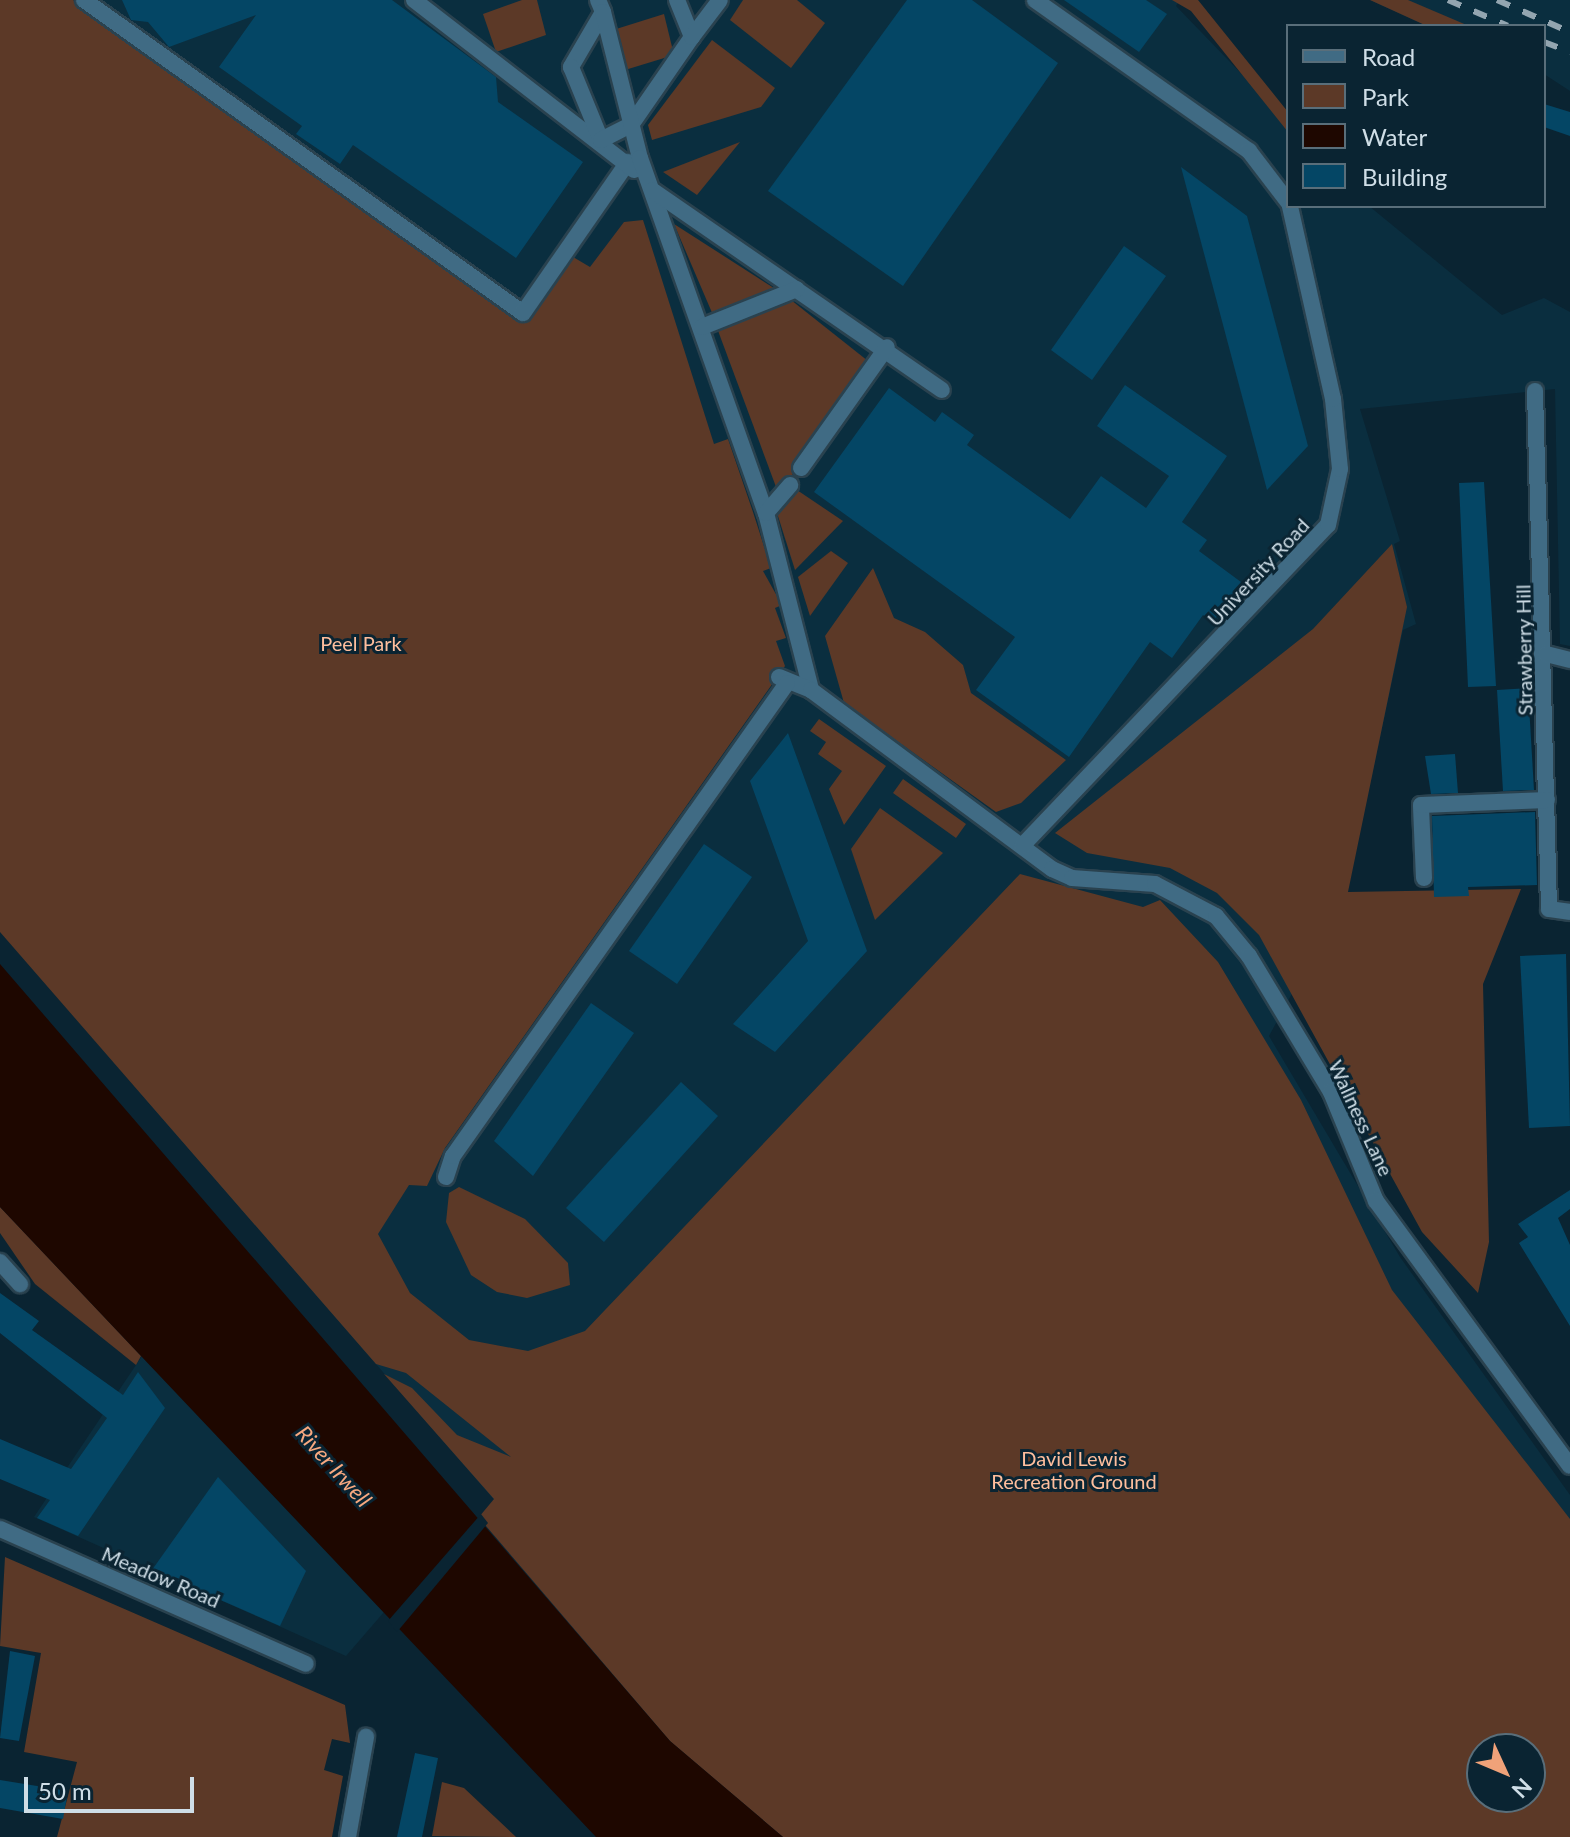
<!DOCTYPE html>
<style>
body{margin:0}
#map{position:relative;width:1570px;height:1837px;overflow:hidden;background:#0a2432;font-family:Lato,sans-serif}
div>[style]{position:absolute}
.built>*{inset:0;background:#0a2e3f}
.green>*{inset:0;background:#5c3927}
.water>*{inset:0;background:#1e0700}
.pier>*{inset:0;background:#0a2432}
.building>*{inset:0;background:#044665}
.roads{filter:drop-shadow(2px 0 #2a424f) drop-shadow(-2px 0 #2a424f) drop-shadow(0 2px #2a424f) drop-shadow(0 -2px #2a424f)}
.street>*{height:16px;margin:-8px;padding:0 8px;transform-origin:8px;border-radius:8px;background:#406b84}
.rail>*{height:6px;margin-top:-3px;transform-origin:0;background:repeating-linear-gradient(90deg,#93a5b0 0 14px,transparent 0 28px)}
span{translate:-50% -50%;white-space:nowrap;text-align:center;line-height:1.15;-webkit-text-stroke:6px #0a2432;paint-order:stroke}
.street-label{font-size:20px;color:#cfdee7}
.park-label{font-size:20px;color:#febe9d}
.water-label{font-size:22px;color:#f8a980;font-style:italic}
.legend{position:absolute;left:1286px;top:24px;width:260px;height:184px;box-sizing:border-box;background:#0a2432;border:2px solid #596e7a;margin:0;padding:10px 14px;list-style:none;font-size:24px;color:#cfdee7}
.legend li{display:flex;align-items:center;gap:16px;height:40px}
.legend b{width:40px;border:2px solid #596e7a}
.north{position:absolute;left:1466px;top:1733px;width:80px;height:80px;box-sizing:border-box;background:#0a2432;border:2px solid #596e7a;border-radius:50%;rotate:134deg;font-size:22px;font-weight:700;line-height:32px;text-align:center;color:#cfdee7}
.north::after{content:'';display:block;margin:auto;width:28px;height:36px;background:#f0a279;clip-path:polygon(50% 0,100% 100%,50% 72%,0 100%)}
.scale{position:absolute;left:24px;top:1777px;width:170px;height:36px;box-sizing:border-box;border:4px solid #cfdee7;border-top:0;padding-left:10px;font-size:24px;line-height:28px;white-space:nowrap;color:#cfdee7;-webkit-text-stroke:6px #0a2432;paint-order:stroke}
</style>
<div id="map">
<div class="built">
<div style="clip-path:polygon(evenodd,0 0,1180px 0,1176px 6px,1288px 122px,1288px 206px,1369px 206px,1502px 315px,1544px 298px,1570px 312px,1570px 646px,1560px 644px,1555px 389px,1360px 409px,1400px 541px,1394px 544px,1416px 624px,1403px 630px,1347px 892px,1269px 1036px,1400px 1257px,1570px 1495px,1570px 1837px,544px 1557px,140px 1093px,0 0,1482px 1749px,1530px 1749px,1530px 1797px,1482px 1797px,1482px 1749px)"></div>
<div style="clip-path:polygon(1370px 0,1570px 0,1570px 91px,1544px 74px,1544px 26px,1427px 26px)"></div>
<div style="clip-path:polygon(142px 1356px,384px 1612px,346px 1656px,34px 1517px)"></div>
</div>
<div class="green">
<div style="clip-path:polygon(evenodd,0 0,73px 0,522px 319px,568px 254px,590px 267px,624px 222px,643px 220px,714px 444px,728px 439px,753px 512px,771px 568px,763px 571px,782px 605px,775px 608px,786px 638px,776px 641px,785px 666px,445px 1148px,427px 1186px,409px 1185px,378px 1234px,410px 1293px,469px 1340px,528px 1351px,585px 1331px,1020px 874px,1143px 907px,1160px 900px,1218px 962px,1301px 1100px,1392px 1290px,1570px 1519px,1570px 1837px,783px 1837px,670px 1741px,486px 1526px,479px 1517px,494px 1499px,384px 1374px,412px 1388px,457px 1435px,511px 1457px,406px 1373px,376px 1364px,0 932px,0 0,1482px 1749px,1530px 1749px,1530px 1797px,1482px 1797px,1482px 1749px)"></div>
<div style="clip-path:polygon(522px 0,537px 0,546px 35px,496px 52px,483px 14px)"></div>
<div style="clip-path:polygon(743px 0,797px 0,825px 23px,791px 68px,730px 20px)"></div>
<div style="clip-path:polygon(1172px 0,1198px 0,1288px 112px,1288px 132px,1191px 11px)"></div>
<div style="clip-path:polygon(1370px 0,1408px 0,1469px 26px,1427px 26px)"></div>
<div style="clip-path:polygon(664px 14px,674px 55px,625px 70px,613px 30px)"></div>
<div style="clip-path:polygon(712px 40px,775px 88px,761px 107px,652px 140px,648px 125px)"></div>
<div style="clip-path:polygon(740px 142px,697px 195px,663px 172px)"></div>
<div style="clip-path:polygon(674px 224px,777px 290px,713px 315px)"></div>
<div style="clip-path:polygon(791px 300px,868px 361px,779px 495px,717px 328px)"></div>
<div style="clip-path:polygon(794px 488px,843px 521px,795px 570px,777px 513px)"></div>
<div style="clip-path:polygon(1392px 544px,1407px 607px,1348px 892px,1521px 889px,1483px 984px,1489px 1242px,1478px 1293px,1422px 1232px,1259px 935px,1217px 893px,1170px 868px,1087px 853px,1055px 833px,1313px 629px)"></div>
<div style="clip-path:polygon(831px 551px,848px 563px,810px 616px,798px 577px)"></div>
<div style="clip-path:polygon(873px 568px,894px 618px,925px 632px,963px 665px,971px 693px,1066px 760px,1021px 803px,996px 812px,844px 703px,825px 636px)"></div>
<div style="clip-path:polygon(819px 719px,886px 766px,844px 825px,829px 789px,842px 771px,818px 754px,826px 742px,810px 731px)"></div>
<div style="clip-path:polygon(903px 779px,966px 824px,956px 838px,893px 793px)"></div>
<div style="clip-path:polygon(880px 808px,943px 853px,875px 920px,851px 849px)"></div>
<div style="clip-path:polygon(459px 1187px,525px 1219px,568px 1263px,570px 1285px,527px 1298px,497px 1292px,471px 1275px,446px 1222px,449px 1193px)"></div>
<div style="clip-path:polygon(0 1207px,141px 1356px,136px 1365px,35px 1284px,0 1233px)"></div>
<div style="clip-path:polygon(5px 1557px,345px 1705px,350px 1743px,332px 1739px,324px 1770px,343px 1776px,332px 1837px,57px 1837px,77px 1762px,24px 1752px,41px 1653px,0 1646px)"></div>
<div style="clip-path:polygon(442px 1782px,464px 1788px,516px 1837px,432px 1836px)"></div>
</div>
<div class="water">
<div style="clip-path:polygon(0 964px,670px 1741px,783px 1837px,596px 1837px,0 1207px)"></div>
</div>
<div class="pier">
<div style="clip-path:polygon(481px 1514px,488px 1523px,397px 1632px,388px 1621px)"></div>
</div>
<div class="building">
<div style="clip-path:polygon(122px 0,392px 0,496px 77px,498px 102px,583px 162px,516px 258px,353px 145px,340px 164px,296px 134px,302px 126px,219px 67px,256px 15px,169px 47px,148px 22px,131px 20px)"></div>
<div style="clip-path:polygon(907px 0,972px 0,1058px 63px,903px 286px,768px 191px)"></div>
<div style="clip-path:polygon(1064px 0,1146px 0,1167px 14px,1139px 52px)"></div>
<div style="clip-path:polygon(1544px 104px,1570px 112px,1570px 136px,1544px 127px)"></div>
<div style="clip-path:polygon(1181px 167px,1247px 216px,1308px 446px,1267px 490px)"></div>
<div style="clip-path:polygon(1124px 246px,1166px 276px,1092px 380px,1051px 350px)"></div>
<div style="clip-path:polygon(1125px 385px,1227px 456px,1182px 522px,1207px 540px,1199px 551px,1241px 582px,1213px 622px,1203px 615px,1172px 658px,1150px 642px,1069px 757px,976px 690px,1015px 637px,814px 492px,889px 388px,935px 422px,942px 412px,974px 435px,967px 445px,1070px 519px,1101px 476px,1146px 508px,1169px 476px,1097px 426px)"></div>
<div style="clip-path:polygon(1484px 482px,1496px 686px,1468px 687px,1459px 483px)"></div>
<div style="clip-path:polygon(1528px 688px,1534px 790px,1503px 791px,1497px 690px)"></div>
<div style="clip-path:polygon(788px 733px,867px 951px,775px 1052px,733px 1024px,808px 941px,750px 781px)"></div>
<div style="clip-path:polygon(1455px 754px,1458px 793px,1431px 794px,1425px 756px)"></div>
<div style="clip-path:polygon(1535px 812px,1537px 885px,1468px 887px,1469px 896px,1434px 897px,1432px 816px)"></div>
<div style="clip-path:polygon(704px 844px,752px 877px,677px 984px,629px 951px)"></div>
<div style="clip-path:polygon(1566px 954px,1570px 1126px,1529px 1128px,1520px 956px)"></div>
<div style="clip-path:polygon(591px 1003px,634px 1033px,533px 1176px,494px 1141px)"></div>
<div style="clip-path:polygon(681px 1082px,718px 1116px,604px 1242px,566px 1208px)"></div>
<div style="clip-path:polygon(1570px 1190px,1570px 1209px,1558px 1218px,1570px 1245px,1570px 1326px,1519px 1243px,1528px 1237px,1518px 1224px)"></div>
<div style="clip-path:polygon(0 1293px,39px 1321px,32px 1330px,123px 1395px,138px 1372px,165px 1408px,78px 1536px,37px 1518px,50px 1500px,0 1479px,0 1439px,71px 1469px,107px 1418px,0 1333px)"></div>
<div style="clip-path:polygon(218px 1477px,306px 1571px,280px 1626px,152px 1570px)"></div>
<div style="clip-path:polygon(10px 1651px,35px 1656px,19px 1741px,0 1738px)"></div>
<div style="clip-path:polygon(415px 1753px,438px 1758px,422px 1837px,397px 1837px)"></div>
<div style="clip-path:polygon(0 1780px,68px 1791px,63px 1819px,0 1808px)"></div>
</div>
<div class="roads">
<div class="street">
<div style="left:84px;top:0;width:539px;rotate:35.49deg"></div>
<div style="left:523px;top:313px;width:184px;rotate:-55.2deg"></div>
<div style="left:414px;top:0;width:278px;rotate:37.7deg"></div>
<div style="left:598px;top:0;width:13px;rotate:67deg"></div>
<div style="left:603px;top:12px;width:64px;rotate:120.2deg"></div>
<div style="left:571px;top:67px;width:79px;rotate:67.7deg"></div>
<div style="left:601px;top:140px;width:34px;rotate:-27deg"></div>
<div style="left:631px;top:125px;width:107px;rotate:-55.3deg"></div>
<div style="left:692px;top:37px;width:40px;rotate:-112deg"></div>
<div style="left:1035px;top:0;width:262px;rotate:35.2deg"></div>
<div style="left:1249px;top:151px;width:64px;rotate:52.6deg"></div>
<div style="left:603px;top:12px;width:151px;rotate:75.8deg"></div>
<div style="left:640px;top:158px;width:377px;rotate:70.5deg"></div>
<div style="left:766px;top:513px;width:183px;rotate:75.7deg"></div>
<div style="left:692px;top:37px;width:46px;rotate:-52.9deg"></div>
<div style="left:652px;top:190px;width:352px;rotate:34.6deg"></div>
<div style="left:702px;top:327px;width:102px;rotate:-21.8deg"></div>
<div style="left:1535px;top:391px;width:518px;rotate:88.45deg"></div>
<div style="left:1549px;top:909px;width:21px;rotate:8deg"></div>
<div style="left:801px;top:468px;width:148px;rotate:-54.6deg"></div>
<div style="left:766px;top:513px;width:37px;rotate:-49deg"></div>
<div style="left:1546px;top:654px;width:25px;rotate:14deg"></div>
<div style="left:779px;top:677px;width:35px;rotate:22deg"></div>
<div style="left:811px;top:690px;width:300px;rotate:36.6deg"></div>
<div style="left:1052px;top:869px;width:22px;rotate:24deg"></div>
<div style="left:1072px;top:878px;width:83px;rotate:4.1deg"></div>
<div style="left:1155px;top:884px;width:69px;rotate:27.7deg"></div>
<div style="left:1216px;top:916px;width:52px;rotate:50.5deg"></div>
<div style="left:1249px;top:956px;width:159px;rotate:58.9deg"></div>
<div style="left:1331px;top:1092px;width:118px;rotate:67.6deg"></div>
<div style="left:1376px;top:1201px;width:328px;rotate:53.8deg"></div>
<div style="left:1022px;top:846px;width:443px;rotate:-46.4deg"></div>
<div style="left:1328px;top:525px;width:57px;rotate:-77.9deg"></div>
<div style="left:1340px;top:469px;width:70px;rotate:-95.7deg"></div>
<div style="left:1333px;top:399px;width:198px;rotate:-102.6deg"></div>
<div style="left:1424px;top:878px;width:73px;rotate:-92.4deg"></div>
<div style="left:1421px;top:805px;width:126px;rotate:-2.3deg"></div>
<div style="left:446px;top:1177px;width:22px;rotate:-72deg"></div>
<div style="left:453px;top:1156px;width:579px;rotate:-54.77deg"></div>
<div style="left:0;top:1262px;width:30px;rotate:48deg"></div>
<div style="left:0;top:1529px;width:334px;rotate:23.8deg"></div>
<div style="left:348px;top:1837px;width:102px;rotate:-79.8deg"></div>
</div>
</div>
<div class="rail">
<div style="left:1448px;top:0;width:65px;rotate:23.4deg"></div>
<div style="left:1497px;top:0;width:80px;rotate:23.7deg"></div>
<div style="left:1544px;top:42px;width:28px;rotate:21deg"></div>
</div>
<div class="street-label">
<span style="left:1258px;top:572px;rotate:-47deg">University Road</span>
<span style="left:1524px;top:650px;rotate:-91deg">Strawberry Hill</span>
<span style="left:1361px;top:1118px;rotate:65deg">Wallness Lane</span>
<span style="left:161px;top:1577px;rotate:23deg">Meadow Road</span>
</div>
<div class="park-label">
<span style="left:361px;top:643px">Peel Park</span>
<span style="left:1074px;top:1470px">David Lewis<br>Recreation Ground</span>
</div>
<div class="water-label">
<span style="left:334px;top:1466px;rotate:48deg">River Irwell</span>
</div>
<ul class="legend">
<li><b style="height:10px;background:#406b84"></b>Road</li>
<li><b style="height:22px;background:#5c3927"></b>Park</li>
<li><b style="height:22px;background:#1e0700"></b>Water</li>
<li><b style="height:22px;background:#044665"></b>Building</li>
</ul>
<div class="north">N</div>
<div class="scale">50 m</div>
</div>
